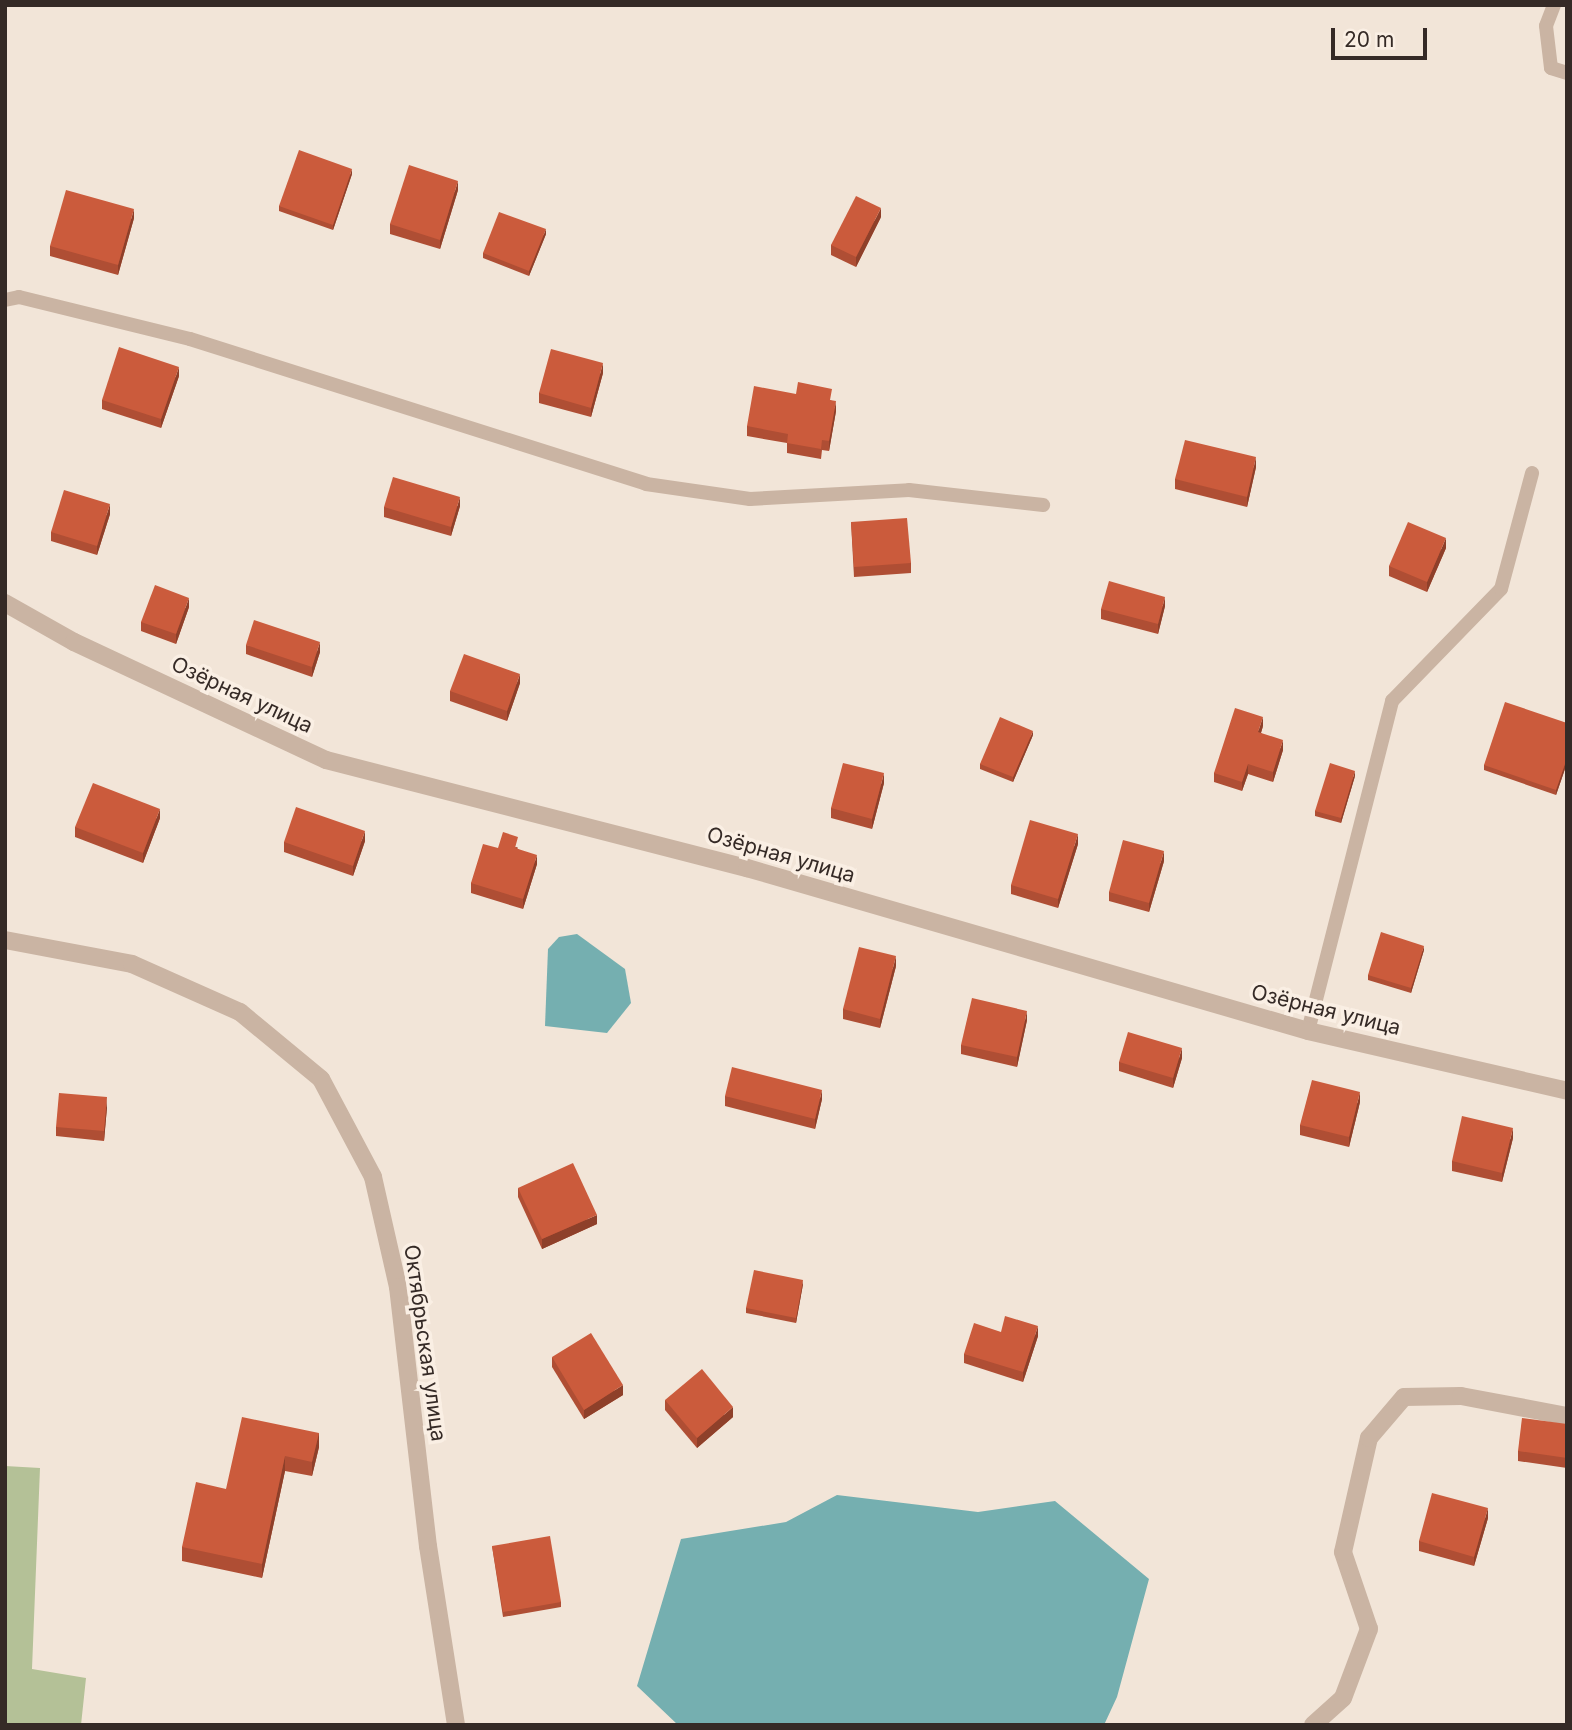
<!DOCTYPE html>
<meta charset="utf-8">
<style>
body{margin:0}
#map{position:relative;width:1572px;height:1730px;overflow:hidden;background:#f2e5d8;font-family:Inter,sans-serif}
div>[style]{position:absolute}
.green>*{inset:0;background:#b4c197}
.water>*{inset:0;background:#75afb0}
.service>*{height:14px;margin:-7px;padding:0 7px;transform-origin:7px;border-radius:7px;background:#cab4a3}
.minor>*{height:18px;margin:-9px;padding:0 9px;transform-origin:9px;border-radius:9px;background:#cab4a3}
.wall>*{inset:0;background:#af4e34}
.shaded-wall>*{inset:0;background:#8e402a}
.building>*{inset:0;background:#cb5b3c}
span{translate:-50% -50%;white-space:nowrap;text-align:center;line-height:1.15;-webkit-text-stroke:7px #faefe4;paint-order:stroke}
.street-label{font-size:21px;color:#352a26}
.frame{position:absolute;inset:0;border:7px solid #352a26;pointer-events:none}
.scale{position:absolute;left:1331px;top:28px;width:96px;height:32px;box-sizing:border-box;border:4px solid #352a26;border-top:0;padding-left:9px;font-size:21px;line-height:24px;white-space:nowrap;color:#352a26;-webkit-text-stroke:5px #faefe4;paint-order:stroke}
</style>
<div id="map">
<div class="green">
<div style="clip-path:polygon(5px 1466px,40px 1468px,32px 1669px,86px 1678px,81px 1725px,5px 1725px)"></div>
</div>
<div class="water">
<div style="clip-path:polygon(577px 934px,625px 969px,631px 1003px,607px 1033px,545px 1026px,548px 949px,559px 937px)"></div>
<div style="clip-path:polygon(837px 1495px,978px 1512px,1055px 1501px,1149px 1579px,1117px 1697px,1104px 1725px,678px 1725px,637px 1686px,681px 1539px,786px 1522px)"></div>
</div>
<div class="service">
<div style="left:1554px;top:5px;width:22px;rotate:111deg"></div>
<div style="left:1546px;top:26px;width:42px;rotate:83.2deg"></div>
<div style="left:1551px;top:68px;width:17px;rotate:17deg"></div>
<div style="left:5px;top:300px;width:14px;rotate:-12deg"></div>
<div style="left:19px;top:297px;width:176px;rotate:13.8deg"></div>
<div style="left:190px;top:339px;width:478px;rotate:17.6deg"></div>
<div style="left:646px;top:484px;width:105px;rotate:8.2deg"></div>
<div style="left:750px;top:499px;width:159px;rotate:-3.2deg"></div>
<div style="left:909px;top:490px;width:135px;rotate:6.4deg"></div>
<div style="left:1308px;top:1031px;width:341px;rotate:-75.7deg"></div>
<div style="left:1392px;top:701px;width:156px;rotate:-45.8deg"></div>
<div style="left:1501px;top:589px;width:120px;rotate:-75deg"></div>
</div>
<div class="minor">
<div style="left:5px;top:603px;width:79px;rotate:29.5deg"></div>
<div style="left:74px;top:642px;width:278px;rotate:25.1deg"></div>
<div style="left:326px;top:760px;width:435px;rotate:14.4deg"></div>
<div style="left:747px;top:868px;width:584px;rotate:16.2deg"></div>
<div style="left:1308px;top:1031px;width:266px;rotate:13deg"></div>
<div style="left:5px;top:940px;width:129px;rotate:10.7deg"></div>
<div style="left:132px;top:964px;width:118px;rotate:24deg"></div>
<div style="left:240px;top:1012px;width:105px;rotate:39.6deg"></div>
<div style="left:321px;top:1079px;width:111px;rotate:62deg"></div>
<div style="left:373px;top:1177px;width:113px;rotate:77.2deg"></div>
<div style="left:398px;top:1287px;width:261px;rotate:83.4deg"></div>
<div style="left:428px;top:1546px;width:181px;rotate:81.1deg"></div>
<div style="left:1313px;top:1725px;width:40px;rotate:-42deg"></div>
<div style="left:1343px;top:1698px;width:74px;rotate:-69.4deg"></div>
<div style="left:1369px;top:1629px;width:81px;rotate:-108.7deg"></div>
<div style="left:1343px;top:1552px;width:117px;rotate:-77.2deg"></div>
<div style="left:1369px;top:1438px;width:54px;rotate:-49.5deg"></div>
<div style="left:1404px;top:1397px;width:57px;rotate:-1deg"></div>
<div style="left:1461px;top:1396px;width:108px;rotate:10.7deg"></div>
</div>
<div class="wall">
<div style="clip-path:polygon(352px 174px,333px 230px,279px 211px,279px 206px)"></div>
<div style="clip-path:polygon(458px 190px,440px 249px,390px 234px,390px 224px)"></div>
<div style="clip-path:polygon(881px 217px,856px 267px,831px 255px,831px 245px)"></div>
<div style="clip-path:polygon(134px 218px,118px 275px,50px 256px,50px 246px)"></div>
<div style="clip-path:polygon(546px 234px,529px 276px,483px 258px,483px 253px)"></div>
<div style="clip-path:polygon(603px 373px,591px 417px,539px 403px,539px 393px)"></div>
<div style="clip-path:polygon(179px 376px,161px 428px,102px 409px,102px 400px)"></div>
<div style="clip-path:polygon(831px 400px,836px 411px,829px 451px,822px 450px,821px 459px,787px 453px,787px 443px,747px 436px,747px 426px)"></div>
<div style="clip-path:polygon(1256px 467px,1247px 507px,1175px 489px,1175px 479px)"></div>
<div style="clip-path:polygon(460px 506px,451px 536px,384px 517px,384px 507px)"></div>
<div style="clip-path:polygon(110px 514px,97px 555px,51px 541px,51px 532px)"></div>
<div style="clip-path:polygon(851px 522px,911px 563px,911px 573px,854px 577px)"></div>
<div style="clip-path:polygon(1446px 548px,1427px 592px,1389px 576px,1389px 566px)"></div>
<div style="clip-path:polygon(1165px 606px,1158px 634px,1101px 619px,1101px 609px)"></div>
<div style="clip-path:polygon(189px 607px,176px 644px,141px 631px,141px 622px)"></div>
<div style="clip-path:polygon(246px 645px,320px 652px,312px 677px,246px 654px)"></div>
<div style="clip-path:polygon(520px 683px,507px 721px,450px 701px,450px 691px)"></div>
<div style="clip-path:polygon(1567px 723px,1567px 763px,1556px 795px,1484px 770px,1484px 765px)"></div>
<div style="clip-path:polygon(1263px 726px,1261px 733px,1283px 750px,1273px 782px,1248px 774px,1242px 791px,1214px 782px,1214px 773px)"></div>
<div style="clip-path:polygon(1033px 735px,1013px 782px,980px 769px,980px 764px)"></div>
<div style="clip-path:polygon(1355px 776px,1341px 823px,1315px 816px,1315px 811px)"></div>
<div style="clip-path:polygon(884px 783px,872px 829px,831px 818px,831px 808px)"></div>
<div style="clip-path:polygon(160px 818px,143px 863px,75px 837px,75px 827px)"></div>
<div style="clip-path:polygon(365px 841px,353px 876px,284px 852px,284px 842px)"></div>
<div style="clip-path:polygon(1078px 844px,1058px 908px,1011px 894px,1011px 885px)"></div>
<div style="clip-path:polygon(518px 847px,517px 848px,537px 864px,523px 909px,471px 893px,471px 883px,498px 848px)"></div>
<div style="clip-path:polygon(1164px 861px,1149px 912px,1109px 901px,1109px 892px)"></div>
<div style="clip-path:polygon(1424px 950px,1411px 993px,1368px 980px,1368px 975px)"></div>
<div style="clip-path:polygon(896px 966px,880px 1028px,843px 1019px,843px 1009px)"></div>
<div style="clip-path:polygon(1027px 1020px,1017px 1067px,961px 1054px,961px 1045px)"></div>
<div style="clip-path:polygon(1182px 1058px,1173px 1088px,1119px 1071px,1119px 1062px)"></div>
<div style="clip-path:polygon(725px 1096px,822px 1099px,815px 1129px,725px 1106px)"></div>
<div style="clip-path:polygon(1360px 1102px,1349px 1147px,1300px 1135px,1300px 1125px)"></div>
<div style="clip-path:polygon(107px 1107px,104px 1141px,56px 1136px,56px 1127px)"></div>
<div style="clip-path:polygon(1513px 1138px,1502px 1182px,1452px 1171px,1452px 1161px)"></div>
<div style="clip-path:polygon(518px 1188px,597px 1224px,542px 1249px,518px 1197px)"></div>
<div style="clip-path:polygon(803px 1284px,796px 1323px,746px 1313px,746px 1308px)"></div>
<div style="clip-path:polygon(1001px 1332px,1038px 1336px,1023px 1382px,964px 1363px,964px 1354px)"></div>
<div style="clip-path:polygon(552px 1357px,623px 1395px,584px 1419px,552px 1367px)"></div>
<div style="clip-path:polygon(665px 1400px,733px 1417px,697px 1448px,665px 1410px)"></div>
<div style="clip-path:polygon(1567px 1424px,1567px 1468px,1518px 1461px,1518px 1451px)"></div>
<div style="clip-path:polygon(319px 1433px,319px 1447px,312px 1476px,285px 1471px,262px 1578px,182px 1561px,182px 1547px,226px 1489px)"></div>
<div style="clip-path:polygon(1488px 1518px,1474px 1566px,1419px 1551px,1419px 1541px)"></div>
<div style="clip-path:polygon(492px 1546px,561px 1602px,561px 1607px,503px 1617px)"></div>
</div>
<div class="shaded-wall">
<div style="clip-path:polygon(352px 169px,352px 174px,333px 230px,333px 225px)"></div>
<div style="clip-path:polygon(458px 181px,458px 190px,440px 249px,440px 240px)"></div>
<div style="clip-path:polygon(881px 208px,881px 217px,856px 267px,856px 257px)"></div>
<div style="clip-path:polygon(134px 209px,134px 218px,118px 275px,118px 265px)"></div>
<div style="clip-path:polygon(546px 229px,546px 234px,529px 276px,529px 271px)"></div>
<div style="clip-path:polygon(603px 363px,603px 373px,591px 417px,591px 408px)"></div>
<div style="clip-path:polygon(179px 367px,179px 376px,161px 428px,161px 419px)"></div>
<div style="clip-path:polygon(836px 401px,836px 411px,829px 451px,829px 441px)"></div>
<div style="clip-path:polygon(1256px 457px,1256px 467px,1247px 507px,1247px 497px)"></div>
<div style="clip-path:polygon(460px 497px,460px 506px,451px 536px,451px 527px)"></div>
<div style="clip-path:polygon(110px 504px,110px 514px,97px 555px,97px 546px)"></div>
<div style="clip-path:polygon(1446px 538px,1446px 548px,1427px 592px,1427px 582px)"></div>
<div style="clip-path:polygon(1165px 597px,1165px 606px,1158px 634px,1158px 624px)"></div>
<div style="clip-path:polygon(189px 598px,189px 607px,176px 644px,176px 634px)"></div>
<div style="clip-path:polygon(320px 642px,320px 652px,312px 677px,312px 667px)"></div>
<div style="clip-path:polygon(520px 674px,520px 683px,507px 721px,507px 711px)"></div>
<div style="clip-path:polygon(1263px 717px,1263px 726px,1258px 742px,1258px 732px)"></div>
<div style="clip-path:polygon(1033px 731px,1033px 735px,1013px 782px,1013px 777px)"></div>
<div style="clip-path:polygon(1283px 740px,1283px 750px,1273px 782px,1273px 772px)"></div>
<div style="clip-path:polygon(1567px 758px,1567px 763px,1556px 795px,1556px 790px)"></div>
<div style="clip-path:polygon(1248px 764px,1248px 774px,1242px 791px,1242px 782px)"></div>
<div style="clip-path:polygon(1355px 771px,1355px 776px,1341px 823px,1341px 818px)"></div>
<div style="clip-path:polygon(884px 773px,884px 783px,872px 829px,872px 819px)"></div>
<div style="clip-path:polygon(160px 809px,160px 818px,143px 863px,143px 853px)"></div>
<div style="clip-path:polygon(365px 831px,365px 841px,353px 876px,353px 866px)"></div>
<div style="clip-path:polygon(1078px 834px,1078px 844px,1058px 908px,1058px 899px)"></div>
<div style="clip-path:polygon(1164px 851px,1164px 861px,1149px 912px,1149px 903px)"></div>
<div style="clip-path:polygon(537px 855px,537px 864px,523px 909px,523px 899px)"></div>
<div style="clip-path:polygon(1424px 946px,1424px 950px,1411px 993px,1411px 988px)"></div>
<div style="clip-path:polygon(896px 956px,896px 966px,880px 1028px,880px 1019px)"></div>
<div style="clip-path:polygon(1027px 1011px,1027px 1020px,1017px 1067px,1017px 1057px)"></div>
<div style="clip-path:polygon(1182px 1048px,1182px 1058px,1173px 1088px,1173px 1078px)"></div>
<div style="clip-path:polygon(822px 1090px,822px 1099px,815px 1129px,815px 1119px)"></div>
<div style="clip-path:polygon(1360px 1092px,1360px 1102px,1349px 1147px,1349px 1137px)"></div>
<div style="clip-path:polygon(107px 1097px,107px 1107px,104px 1141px,104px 1131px)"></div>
<div style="clip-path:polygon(1513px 1128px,1513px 1138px,1502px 1182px,1502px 1173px)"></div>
<div style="clip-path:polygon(597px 1215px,597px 1224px,542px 1249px,542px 1239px)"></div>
<div style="clip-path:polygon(803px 1280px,803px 1284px,796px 1323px,796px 1318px)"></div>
<div style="clip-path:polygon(1038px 1326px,1038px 1336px,1023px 1382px,1023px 1372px)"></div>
<div style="clip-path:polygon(623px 1385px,623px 1395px,584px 1419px,584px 1410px)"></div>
<div style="clip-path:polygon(733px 1407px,733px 1417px,697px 1448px,697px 1438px)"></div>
<div style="clip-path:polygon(319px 1433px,319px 1447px,312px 1476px,312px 1462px)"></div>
<div style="clip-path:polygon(285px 1456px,285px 1471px,262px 1578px,262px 1564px)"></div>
<div style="clip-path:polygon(1488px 1508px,1488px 1518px,1474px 1566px,1474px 1557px)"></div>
</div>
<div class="building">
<div style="clip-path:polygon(299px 150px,352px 169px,333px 225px,279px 206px)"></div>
<div style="clip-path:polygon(409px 165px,458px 181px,440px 240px,390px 224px)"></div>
<div style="clip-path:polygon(66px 190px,134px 209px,118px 265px,50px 246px)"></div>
<div style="clip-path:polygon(856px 196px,881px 208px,856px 257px,831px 245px)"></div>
<div style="clip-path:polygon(499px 212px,546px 229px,529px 271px,483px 253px)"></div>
<div style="clip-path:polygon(119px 347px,179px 367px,161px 419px,102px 400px)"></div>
<div style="clip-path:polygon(551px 349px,603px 363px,591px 408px,539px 393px)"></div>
<div style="clip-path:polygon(798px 382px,832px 389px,830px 400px,836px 401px,829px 441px,822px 440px,821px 449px,787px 443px,788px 434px,747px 426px,754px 386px,796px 394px)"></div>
<div style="clip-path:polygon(1185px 440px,1256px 457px,1247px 497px,1175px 479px)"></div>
<div style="clip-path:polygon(393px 477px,460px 497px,451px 527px,384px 507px)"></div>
<div style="clip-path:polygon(64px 490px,110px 504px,97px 546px,51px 532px)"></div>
<div style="clip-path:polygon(907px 518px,911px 563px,854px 567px,851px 522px)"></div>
<div style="clip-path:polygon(1408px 522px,1446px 538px,1427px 582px,1389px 566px)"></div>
<div style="clip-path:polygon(1109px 581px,1165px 597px,1158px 624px,1101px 609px)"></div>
<div style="clip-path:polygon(155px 585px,189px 598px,176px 634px,141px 622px)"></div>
<div style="clip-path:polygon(254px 620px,320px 642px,312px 667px,246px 645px)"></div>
<div style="clip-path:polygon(464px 654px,520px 674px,507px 711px,450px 691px)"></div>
<div style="clip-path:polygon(1505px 702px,1567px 723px,1567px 758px,1556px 790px,1484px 765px)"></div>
<div style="clip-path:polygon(1235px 708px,1263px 717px,1258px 732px,1283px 740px,1273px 772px,1248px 764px,1242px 782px,1214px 773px)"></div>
<div style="clip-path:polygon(1000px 717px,1033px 731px,1013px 777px,980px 764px)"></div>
<div style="clip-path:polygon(843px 763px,884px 773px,872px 819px,831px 808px)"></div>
<div style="clip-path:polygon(1330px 763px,1355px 771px,1341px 818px,1315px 811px)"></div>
<div style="clip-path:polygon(93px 783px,160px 809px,143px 853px,75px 827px)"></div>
<div style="clip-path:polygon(296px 807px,365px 831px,353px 866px,284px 842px)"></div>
<div style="clip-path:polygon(1030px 820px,1078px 834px,1058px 899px,1011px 885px)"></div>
<div style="clip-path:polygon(503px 832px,518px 837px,515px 848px,537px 855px,523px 899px,471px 883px,483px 844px,498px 848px)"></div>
<div style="clip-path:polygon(1123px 840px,1164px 851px,1149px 903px,1109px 892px)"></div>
<div style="clip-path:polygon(1381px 932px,1424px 946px,1411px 988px,1368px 975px)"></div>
<div style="clip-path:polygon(859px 947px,896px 956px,880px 1019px,843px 1009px)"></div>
<div style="clip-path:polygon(972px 998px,1027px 1011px,1017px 1057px,961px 1045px)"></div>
<div style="clip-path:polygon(1128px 1032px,1182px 1048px,1173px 1078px,1119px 1062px)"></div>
<div style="clip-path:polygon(732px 1067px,822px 1090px,815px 1119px,725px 1096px)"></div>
<div style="clip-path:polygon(1312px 1080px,1360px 1092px,1349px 1137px,1300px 1125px)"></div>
<div style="clip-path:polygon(59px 1093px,107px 1097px,104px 1131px,56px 1127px)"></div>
<div style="clip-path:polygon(1462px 1116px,1513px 1128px,1502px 1173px,1452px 1161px)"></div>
<div style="clip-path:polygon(573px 1163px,597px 1215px,542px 1239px,518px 1188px)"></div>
<div style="clip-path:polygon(754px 1270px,803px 1280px,796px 1318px,746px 1308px)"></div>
<div style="clip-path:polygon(1005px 1316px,1038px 1326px,1023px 1372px,964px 1354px,974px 1323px,1001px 1332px)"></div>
<div style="clip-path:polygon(591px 1333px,623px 1385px,584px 1410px,552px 1357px)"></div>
<div style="clip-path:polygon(702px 1369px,733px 1407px,697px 1438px,665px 1400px)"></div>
<div style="clip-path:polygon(242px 1417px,319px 1433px,312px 1462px,285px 1456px,262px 1564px,182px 1547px,196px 1482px,226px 1489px)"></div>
<div style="clip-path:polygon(1522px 1418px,1567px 1424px,1567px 1458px,1518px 1451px)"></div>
<div style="clip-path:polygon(1432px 1493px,1488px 1508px,1474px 1557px,1419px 1541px)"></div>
<div style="clip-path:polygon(550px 1536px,561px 1602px,503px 1612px,492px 1546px)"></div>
</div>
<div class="street-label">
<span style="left:242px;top:695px;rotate:25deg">Озёрная улица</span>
<span style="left:781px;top:855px;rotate:16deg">Озёрная улица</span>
<span style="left:1326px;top:1010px;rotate:14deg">Озёрная улица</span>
<span style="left:425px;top:1343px;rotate:82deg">Октябрьская улица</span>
</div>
<div class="frame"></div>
<div class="scale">20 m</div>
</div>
